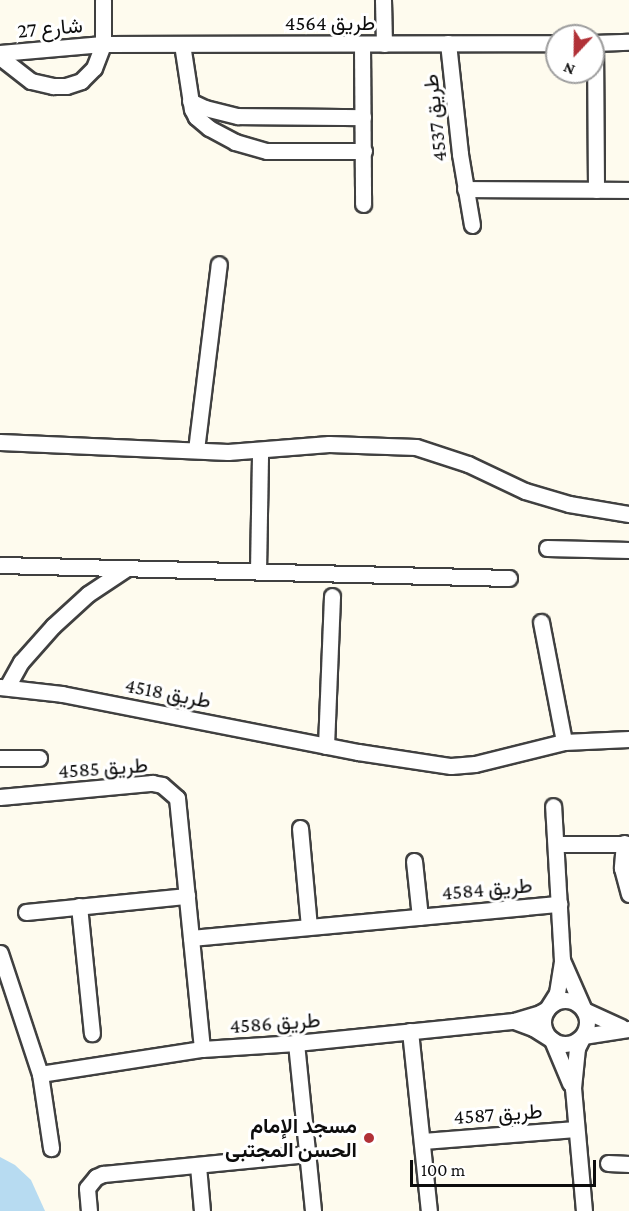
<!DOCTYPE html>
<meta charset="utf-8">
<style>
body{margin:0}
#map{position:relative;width:629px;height:1211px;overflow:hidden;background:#fefbee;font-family:"Crimson Pro",Vazirmatn,serif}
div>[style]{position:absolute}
.water>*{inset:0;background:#b7dbf1}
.roads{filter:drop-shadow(2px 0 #404040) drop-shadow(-2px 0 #404040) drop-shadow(0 2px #404040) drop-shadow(0 -2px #404040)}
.minor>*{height:15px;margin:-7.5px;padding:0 7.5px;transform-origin:7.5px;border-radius:7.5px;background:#fff}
.minor>.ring{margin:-7.5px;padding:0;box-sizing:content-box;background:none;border:15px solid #fff;border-radius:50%}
.dots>*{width:16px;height:16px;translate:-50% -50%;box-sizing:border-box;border:3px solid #fff;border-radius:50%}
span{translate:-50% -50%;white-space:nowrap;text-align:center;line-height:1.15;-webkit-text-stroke:6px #fff;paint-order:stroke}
.street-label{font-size:21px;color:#0d0d0d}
.poi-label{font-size:21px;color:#0d0d0d;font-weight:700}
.right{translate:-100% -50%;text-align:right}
.north{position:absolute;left:545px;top:24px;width:60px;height:60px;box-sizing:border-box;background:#fff;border:2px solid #9e9e9e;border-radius:50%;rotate:202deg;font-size:16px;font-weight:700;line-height:24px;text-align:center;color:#0d0d0d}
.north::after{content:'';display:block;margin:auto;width:21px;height:27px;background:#b13137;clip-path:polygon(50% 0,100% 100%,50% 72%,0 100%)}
.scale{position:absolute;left:410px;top:1160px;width:186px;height:27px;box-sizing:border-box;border:3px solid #0d0d0d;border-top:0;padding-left:8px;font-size:18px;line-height:21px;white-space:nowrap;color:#0d0d0d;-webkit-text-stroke:4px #fff;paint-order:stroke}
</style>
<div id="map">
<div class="water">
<div style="clip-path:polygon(0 1157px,15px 1165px,31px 1180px,45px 1211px,0 1211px)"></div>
</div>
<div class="roads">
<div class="minor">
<div style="left:383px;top:0;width:44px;rotate:88.7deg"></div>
<div style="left:448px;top:43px;width:112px;rotate:83.8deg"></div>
<div style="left:460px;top:154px;width:72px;rotate:80.4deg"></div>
<div style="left:593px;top:43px;width:36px;rotate:-2deg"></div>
<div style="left:595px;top:43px;width:147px;rotate:89.6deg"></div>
<div style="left:182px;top:44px;width:66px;rotate:81.3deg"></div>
<div style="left:192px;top:109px;width:9px;rotate:63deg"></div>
<div style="left:196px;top:117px;width:17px;rotate:40deg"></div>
<div style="left:209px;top:128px;width:30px;rotate:28deg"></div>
<div style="left:235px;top:142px;width:33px;rotate:16deg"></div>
<div style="left:267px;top:151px;width:97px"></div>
<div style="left:362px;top:45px;width:159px;rotate:89.6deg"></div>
<div style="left:0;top:53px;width:103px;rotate:-5deg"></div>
<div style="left:103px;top:44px;width:454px;rotate:-0.1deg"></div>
<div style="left:0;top:57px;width:39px;rotate:38deg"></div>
<div style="left:31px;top:81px;width:23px;rotate:13deg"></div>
<div style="left:53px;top:86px;width:13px"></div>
<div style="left:66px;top:86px;width:16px;rotate:-18deg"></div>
<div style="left:81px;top:81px;width:18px;rotate:-45deg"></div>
<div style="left:94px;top:68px;width:26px;rotate:-69deg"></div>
<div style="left:103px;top:44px;width:44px;rotate:-90deg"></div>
<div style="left:190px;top:101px;width:17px;rotate:25deg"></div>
<div style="left:205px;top:108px;width:34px;rotate:14deg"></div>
<div style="left:238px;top:116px;width:125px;rotate:0.5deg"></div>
<div style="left:465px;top:189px;width:164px;rotate:0.3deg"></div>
<div style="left:0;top:442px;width:228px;rotate:2.5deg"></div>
<div style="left:228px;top:452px;width:101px;rotate:-4.5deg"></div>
<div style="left:329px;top:444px;width:87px;rotate:2deg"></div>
<div style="left:416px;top:447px;width:55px;rotate:18.1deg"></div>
<div style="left:468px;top:464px;width:63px;rotate:25.3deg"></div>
<div style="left:525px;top:491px;width:46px;rotate:16.5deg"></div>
<div style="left:569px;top:504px;width:61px;rotate:9.5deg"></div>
<div style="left:196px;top:450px;width:187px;rotate:-83deg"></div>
<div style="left:547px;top:548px;width:82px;rotate:1.4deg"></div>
<div style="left:0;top:565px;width:509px;rotate:1.46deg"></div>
<div style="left:258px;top:571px;width:120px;rotate:-89deg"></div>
<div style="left:541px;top:622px;width:122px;rotate:79.1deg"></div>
<div style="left:0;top:687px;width:62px;rotate:6.4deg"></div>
<div style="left:62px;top:694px;width:302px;rotate:11.1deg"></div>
<div style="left:358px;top:752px;width:94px;rotate:8.6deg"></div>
<div style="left:451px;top:766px;width:24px;rotate:-5deg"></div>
<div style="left:475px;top:764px;width:92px;rotate:-13.9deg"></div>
<div style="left:564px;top:742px;width:65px;rotate:-2.6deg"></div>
<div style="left:7px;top:687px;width:29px;rotate:-61deg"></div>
<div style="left:21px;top:662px;width:48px;rotate:-48.4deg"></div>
<div style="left:53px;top:626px;width:47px;rotate:-42.4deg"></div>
<div style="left:88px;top:594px;width:47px;rotate:-33.7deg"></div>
<div style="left:326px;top:746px;width:150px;rotate:-87.7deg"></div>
<div style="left:0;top:758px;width:39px"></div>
<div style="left:0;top:797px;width:153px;rotate:-5.3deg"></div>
<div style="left:152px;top:783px;width:10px;rotate:11deg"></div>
<div style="left:162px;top:785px;width:20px;rotate:41deg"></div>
<div style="left:177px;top:798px;width:252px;rotate:84.3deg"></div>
<div style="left:300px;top:828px;width:99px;rotate:84.8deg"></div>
<div style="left:624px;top:843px;width:25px;rotate:95deg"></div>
<div style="left:622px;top:868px;width:27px;rotate:75deg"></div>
<div style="left:556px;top:844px;width:73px"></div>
<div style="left:414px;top:861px;width:56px;rotate:83.9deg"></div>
<div style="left:79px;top:906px;width:128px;rotate:84.2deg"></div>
<div style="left:26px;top:912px;width:162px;rotate:-5.7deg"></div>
<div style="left:191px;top:938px;width:370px;rotate:-5.3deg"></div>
<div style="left:0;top:953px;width:127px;rotate:71.7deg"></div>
<div style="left:40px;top:1074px;width:75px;rotate:81.5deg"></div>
<div style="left:562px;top:960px;width:55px;rotate:66.3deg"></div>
<div style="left:584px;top:1010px;width:41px;rotate:24.7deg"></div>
<div class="ring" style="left:543px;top:1000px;width:29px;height:29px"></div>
<div style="left:514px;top:1021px;width:20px;rotate:20deg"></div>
<div style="left:533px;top:1028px;width:22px;rotate:32deg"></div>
<div style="left:552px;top:1040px;width:47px;rotate:67.3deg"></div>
<div style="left:410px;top:1031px;width:181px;rotate:84deg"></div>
<div style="left:296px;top:1043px;width:169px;rotate:84.2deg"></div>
<div style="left:40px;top:1074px;width:164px;rotate:-8.8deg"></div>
<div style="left:202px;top:1049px;width:94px;rotate:-3.7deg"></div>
<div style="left:296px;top:1043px;width:219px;rotate:-5.8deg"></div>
<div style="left:514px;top:1021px;width:27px;rotate:-17deg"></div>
<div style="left:540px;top:1013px;width:8px;rotate:-30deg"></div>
<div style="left:547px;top:1009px;width:19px;rotate:-58deg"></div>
<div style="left:557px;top:993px;width:33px;rotate:-81deg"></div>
<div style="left:562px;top:960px;width:154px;rotate:-93.3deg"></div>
<div style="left:423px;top:1141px;width:153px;rotate:-4.5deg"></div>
<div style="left:608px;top:1163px;width:21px;rotate:3deg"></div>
<div style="left:198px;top:1166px;width:45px;rotate:84.9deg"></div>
<div style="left:89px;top:1211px;width:23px;rotate:-95deg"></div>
<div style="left:87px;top:1188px;width:14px;rotate:-51deg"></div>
<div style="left:96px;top:1177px;width:8px;rotate:-23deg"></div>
<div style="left:103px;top:1174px;width:206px;rotate:-5.6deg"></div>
<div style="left:584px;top:1211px;width:123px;rotate:-95.1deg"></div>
<div style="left:573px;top:1088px;width:40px;rotate:-84.3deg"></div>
<div style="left:577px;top:1048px;width:13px;rotate:-63deg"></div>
<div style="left:583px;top:1036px;width:47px;rotate:-8.7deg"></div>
</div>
</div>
<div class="dots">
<div style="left:369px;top:1138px;background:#b13137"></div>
</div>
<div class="street-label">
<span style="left:330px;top:23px">طريق 4564</span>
<span style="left:50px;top:28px;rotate:-5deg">شارع 27</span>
<span style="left:435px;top:118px;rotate:-96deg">طريق 4537</span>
<span style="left:168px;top:693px;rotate:11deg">طريق 4518</span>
<span style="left:103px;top:768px;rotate:-4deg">طريق 4585</span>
<span style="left:487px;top:889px;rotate:-5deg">طريق 4584</span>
<span style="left:275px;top:1023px;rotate:-4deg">طريق 4586</span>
<span style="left:498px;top:1114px;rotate:-4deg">طريق 4587</span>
</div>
<div class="poi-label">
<span class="right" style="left:357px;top:1138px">مسجد الإمام<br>الحسن المجتبى</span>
</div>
<div class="north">N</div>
<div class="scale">100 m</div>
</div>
